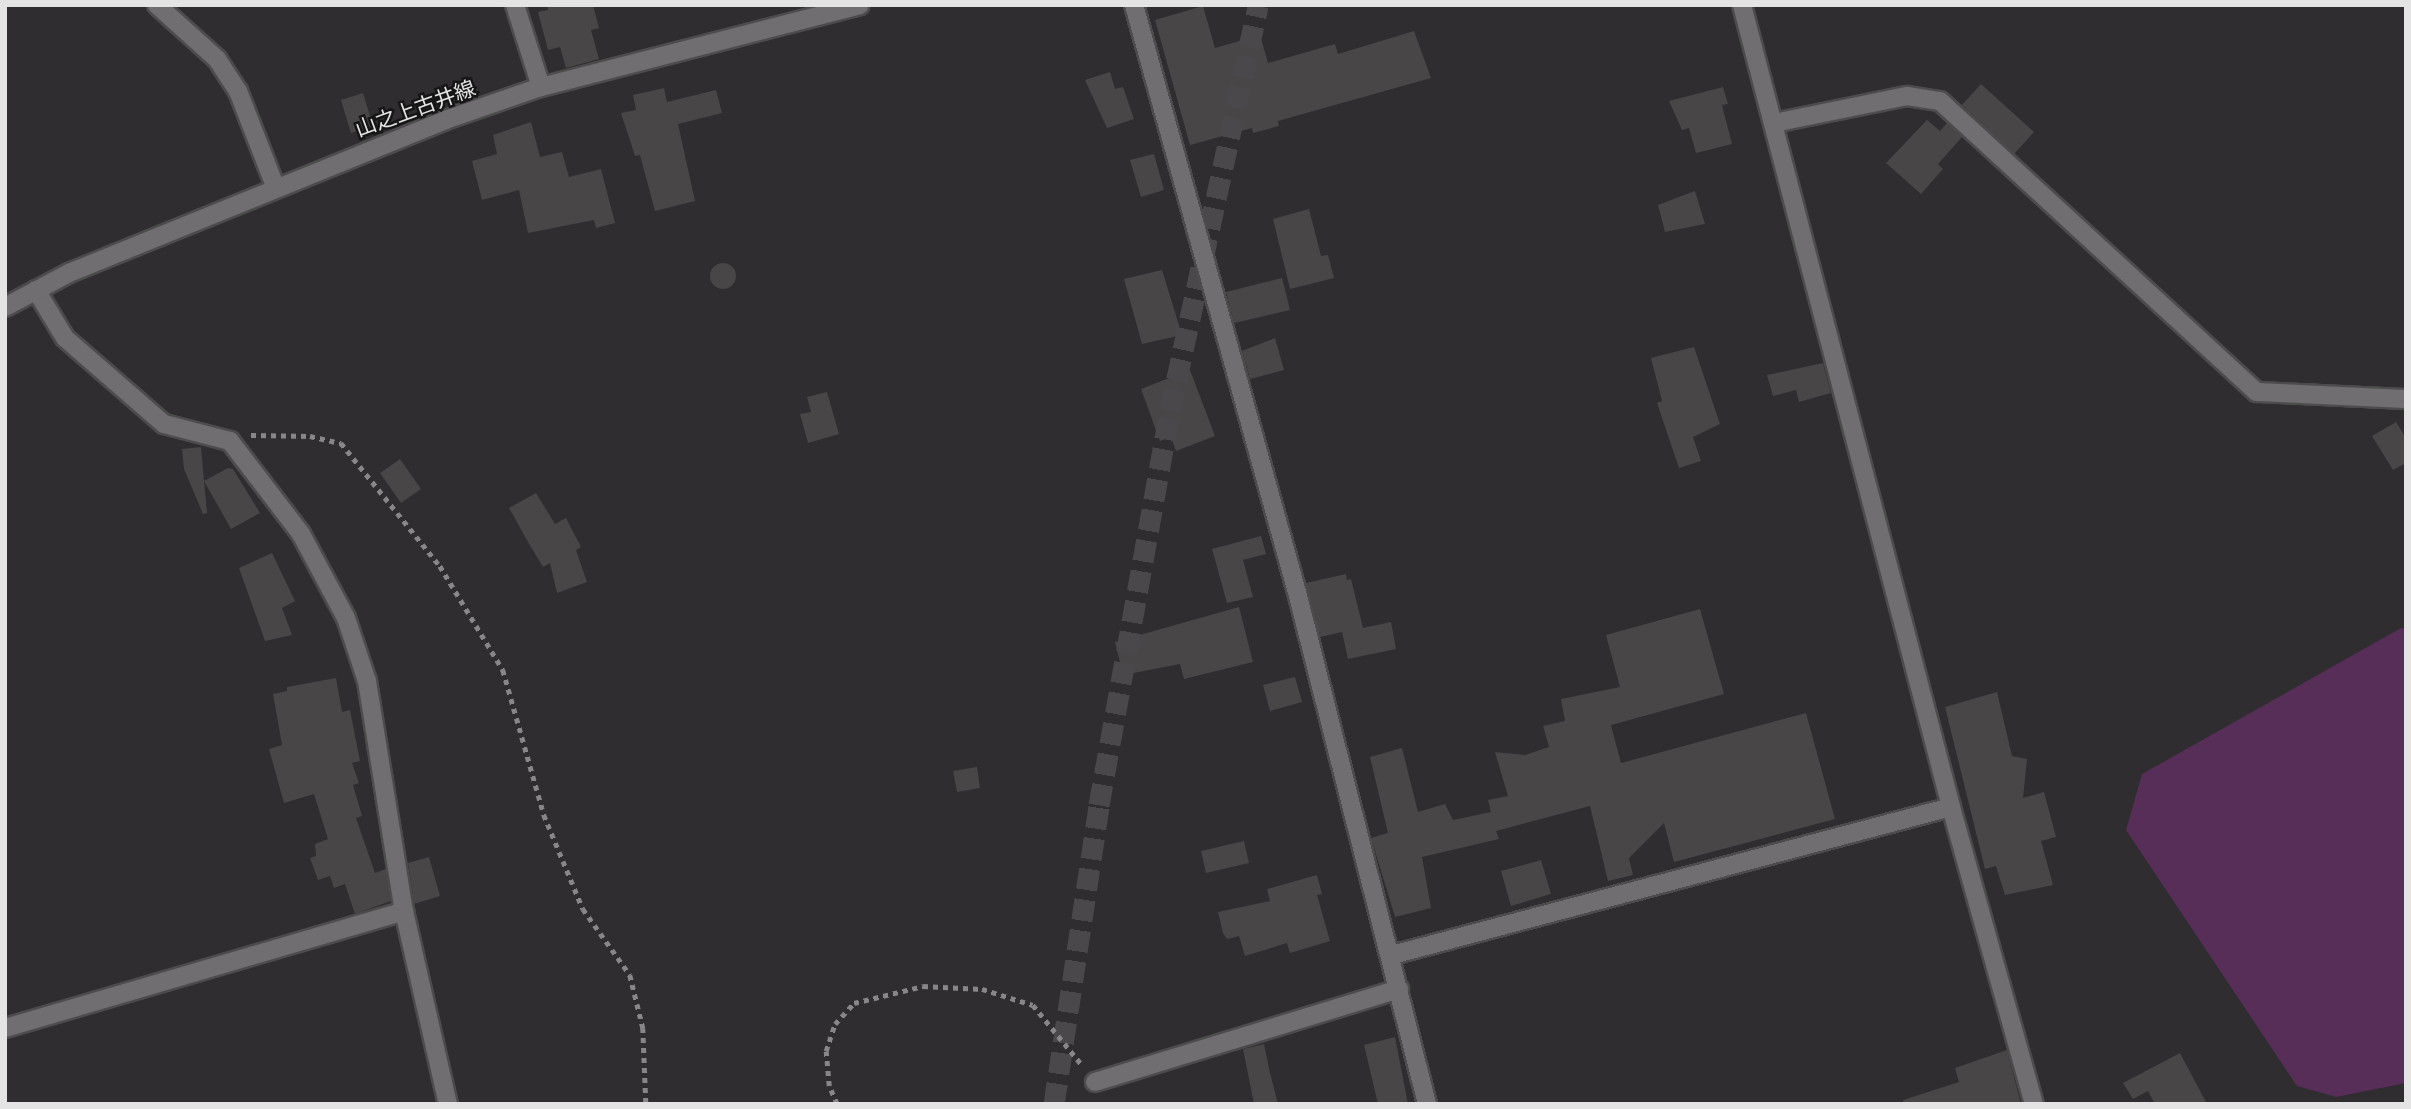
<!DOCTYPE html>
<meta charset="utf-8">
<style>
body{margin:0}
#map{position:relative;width:2411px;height:1109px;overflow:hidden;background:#2f2d2f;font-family:"Noto Sans","Noto Sans JP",sans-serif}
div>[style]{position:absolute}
.green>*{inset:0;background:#572e57}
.building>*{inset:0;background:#484647}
.round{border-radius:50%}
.motorway-tunnel>*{height:21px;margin-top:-10.5px;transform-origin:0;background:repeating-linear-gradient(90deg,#4a484a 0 21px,transparent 0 31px)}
.path>*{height:4.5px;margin-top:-2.25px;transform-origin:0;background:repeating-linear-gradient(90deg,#888688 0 5px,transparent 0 10px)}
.roads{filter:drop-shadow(2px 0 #4d4c4d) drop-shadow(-2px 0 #4d4c4d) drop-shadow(0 2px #4d4c4d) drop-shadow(0 -2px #4d4c4d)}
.minor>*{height:18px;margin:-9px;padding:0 9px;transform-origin:9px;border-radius:9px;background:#706e70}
.secondary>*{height:18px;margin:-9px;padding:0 9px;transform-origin:9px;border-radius:9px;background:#706e70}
span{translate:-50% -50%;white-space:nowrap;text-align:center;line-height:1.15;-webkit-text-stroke:5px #171617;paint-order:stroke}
.street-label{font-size:21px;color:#e5e4e5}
.frame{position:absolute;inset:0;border:7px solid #e5e4e5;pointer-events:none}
</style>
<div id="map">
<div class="green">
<div style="clip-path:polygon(2401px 628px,2406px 629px,2406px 1083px,2336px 1097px,2297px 1086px,2126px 830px,2142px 774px)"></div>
</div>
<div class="building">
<div style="clip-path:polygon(547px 5px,593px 5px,599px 28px,591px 30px,599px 59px,566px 68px,560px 47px,548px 50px,538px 12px,548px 10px)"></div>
<div style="clip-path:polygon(1203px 6px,1215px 48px,1260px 35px,1268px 63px,1335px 44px,1338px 54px,1414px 31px,1431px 78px,1278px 121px,1279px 126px,1253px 133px,1252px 128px,1190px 145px,1155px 20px)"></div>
<div style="clip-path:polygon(1110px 72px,1115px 89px,1123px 87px,1134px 119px,1107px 128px,1085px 80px)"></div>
<div style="clip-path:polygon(1981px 84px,2034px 132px,2014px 154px,1962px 105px)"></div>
<div style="clip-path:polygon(1723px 87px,1728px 104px,1722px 105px,1732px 144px,1696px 153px,1689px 128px,1682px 130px,1669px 101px)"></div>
<div style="clip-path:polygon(664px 88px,667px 102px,716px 90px,722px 113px,678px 124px,695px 201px,655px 211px,640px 155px,635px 156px,621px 113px,636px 110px,633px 95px)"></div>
<div style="clip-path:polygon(363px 93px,373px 126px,351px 133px,341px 100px)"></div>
<div style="clip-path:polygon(1927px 120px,1940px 131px,1947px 123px,1962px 137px,1938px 164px,1943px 169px,1921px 194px,1886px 163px)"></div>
<div style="clip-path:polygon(531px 122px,540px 157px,562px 152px,569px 177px,601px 169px,615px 223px,596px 228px,594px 220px,528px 233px,519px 190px,482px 200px,472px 161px,497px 154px,493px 135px)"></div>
<div style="clip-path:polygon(1154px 154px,1164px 190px,1141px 197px,1130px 160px)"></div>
<div style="clip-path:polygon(1695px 191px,1705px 224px,1665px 232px,1658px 205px)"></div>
<div style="clip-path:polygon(1309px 209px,1321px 256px,1328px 255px,1334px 278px,1290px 289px,1273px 219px)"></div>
<div class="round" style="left:710px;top:263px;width:26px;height:26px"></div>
<div style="clip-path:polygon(1162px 270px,1182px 335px,1142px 344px,1124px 279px)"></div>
<div style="clip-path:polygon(1282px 278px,1290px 310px,1234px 323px,1226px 292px)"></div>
<div style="clip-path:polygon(1275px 338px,1284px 370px,1250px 379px,1242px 351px)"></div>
<div style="clip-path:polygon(1694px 347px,1720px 424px,1693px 437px,1701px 461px,1679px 468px,1657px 403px,1662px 401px,1651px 358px)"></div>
<div style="clip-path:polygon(1823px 363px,1831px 393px,1799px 402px,1796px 390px,1773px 396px,1767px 375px)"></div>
<div style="clip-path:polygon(1190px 370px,1215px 436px,1176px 451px,1171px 437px,1160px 441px,1141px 389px)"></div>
<div style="clip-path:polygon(827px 392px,839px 434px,808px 443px,800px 414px,811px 412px,807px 397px)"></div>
<div style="clip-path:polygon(2396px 422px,2406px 438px,2406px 463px,2393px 470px,2372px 436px)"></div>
<div style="clip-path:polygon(201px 447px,207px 513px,203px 514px,184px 469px,182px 449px)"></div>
<div style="clip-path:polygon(400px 459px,421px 489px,401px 503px,380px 473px)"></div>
<div style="clip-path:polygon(228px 468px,233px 469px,260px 513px,231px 529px,204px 481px)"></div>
<div style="clip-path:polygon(536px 493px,555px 524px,566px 518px,569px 524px,581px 547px,576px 550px,587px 582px,557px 593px,550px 563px,543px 567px,528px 542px,509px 508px)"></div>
<div style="clip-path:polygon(1261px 536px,1266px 554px,1243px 560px,1253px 597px,1227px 603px,1212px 549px)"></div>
<div style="clip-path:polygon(272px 553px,295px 601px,282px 608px,292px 635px,265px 641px,239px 568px)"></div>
<div style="clip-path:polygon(1346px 574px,1347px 580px,1351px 579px,1363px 628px,1391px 622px,1396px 649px,1348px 659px,1342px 632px,1320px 637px,1306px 583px)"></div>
<div style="clip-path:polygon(1239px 607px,1253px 662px,1184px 679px,1180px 664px,1123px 675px,1115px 642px)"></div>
<div style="clip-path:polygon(1700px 609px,1724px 694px,1611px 725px,1621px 763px,1806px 713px,1835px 819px,1674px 862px,1664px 823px,1629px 858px,1633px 875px,1608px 881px,1590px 806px,1496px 831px,1499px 839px,1422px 857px,1431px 908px,1395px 917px,1371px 838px,1388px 833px,1370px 757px,1402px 748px,1418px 812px,1445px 804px,1453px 820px,1491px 812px,1488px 800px,1508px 796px,1495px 752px,1525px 755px,1549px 747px,1543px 726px,1565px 721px,1561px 699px,1620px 687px,1606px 635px)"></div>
<div style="clip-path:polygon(1295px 677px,1302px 702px,1270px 711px,1263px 685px)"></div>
<div style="clip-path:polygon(336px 678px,342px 712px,350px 710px,360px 761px,352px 763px,359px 783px,353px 785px,362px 816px,356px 818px,375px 873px,386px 869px,391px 901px,355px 914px,345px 884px,334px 888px,330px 876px,318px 880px,310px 858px,316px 856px,315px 844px,328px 839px,314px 794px,284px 803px,269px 749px,282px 745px,273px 694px,287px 691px,287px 687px)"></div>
<div style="clip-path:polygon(1997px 692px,2012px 756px,2027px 759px,2023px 798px,2044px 792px,2056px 837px,2041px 841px,2053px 885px,2005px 895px,1996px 866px,1985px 869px,1945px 707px)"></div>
<div style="clip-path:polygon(977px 767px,980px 788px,957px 792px,953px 771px)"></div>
<div style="clip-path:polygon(1244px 841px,1249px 863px,1206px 873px,1201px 851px)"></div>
<div style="clip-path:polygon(429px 857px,440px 896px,414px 904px,408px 863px)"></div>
<div style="clip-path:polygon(1541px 860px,1551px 894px,1511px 906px,1501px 871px)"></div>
<div style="clip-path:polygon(1317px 875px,1322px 894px,1317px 895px,1330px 941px,1290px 953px,1287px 943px,1245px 956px,1239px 936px,1227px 939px,1223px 933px,1218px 912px,1270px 901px,1267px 889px)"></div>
<div style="clip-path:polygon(1395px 1037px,1408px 1104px,1378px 1104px,1364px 1045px)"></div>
<div style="clip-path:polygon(1264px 1044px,1270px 1073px,1278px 1104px,1254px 1104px,1243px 1049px)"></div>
<div style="clip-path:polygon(2007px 1050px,2021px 1104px,1904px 1104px,1903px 1100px,1959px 1082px,1955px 1068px)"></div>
<div style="clip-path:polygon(2180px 1053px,2207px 1104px,2155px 1104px,2148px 1091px,2133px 1099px,2123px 1083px)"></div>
</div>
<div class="motorway-tunnel">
<div style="left:1054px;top:1104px;width:302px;rotate:-81.4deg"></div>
<div style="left:1099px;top:805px;width:401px;rotate:-79.8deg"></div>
<div style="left:1170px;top:410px;width:414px;rotate:-77.7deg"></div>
</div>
<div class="path">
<div style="left:251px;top:435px;width:59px;rotate:1deg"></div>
<div style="left:310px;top:436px;width:32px;rotate:13deg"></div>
<div style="left:341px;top:443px;width:158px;rotate:51.2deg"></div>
<div style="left:440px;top:566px;width:122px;rotate:58.8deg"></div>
<div style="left:503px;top:670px;width:151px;rotate:74.2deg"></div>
<div style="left:544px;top:815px;width:102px;rotate:67.5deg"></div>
<div style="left:583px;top:909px;width:81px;rotate:54.5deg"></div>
<div style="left:630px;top:975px;width:55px;rotate:76.2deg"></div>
<div style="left:643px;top:1028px;width:76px;rotate:87.7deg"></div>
<div style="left:837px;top:1104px;width:20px;rotate:-114deg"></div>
<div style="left:829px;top:1086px;width:35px;rotate:-95deg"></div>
<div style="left:826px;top:1051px;width:28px;rotate:-72deg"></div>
<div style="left:835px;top:1024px;width:28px;rotate:-48deg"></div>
<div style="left:854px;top:1003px;width:71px;rotate:-13.8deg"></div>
<div style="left:923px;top:986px;width:59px;rotate:2.9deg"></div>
<div style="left:982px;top:989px;width:53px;rotate:17.4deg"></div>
<div style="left:1033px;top:1005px;width:79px;rotate:50.7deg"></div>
</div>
<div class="roads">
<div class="minor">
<div style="left:157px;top:5px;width:81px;rotate:42deg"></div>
<div style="left:217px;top:59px;width:38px;rotate:57deg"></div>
<div style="left:238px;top:91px;width:102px;rotate:68.7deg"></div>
<div style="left:515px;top:5px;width:86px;rotate:72.4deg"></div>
<div style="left:1134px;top:5px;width:613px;rotate:74.49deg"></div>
<div style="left:1298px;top:596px;width:524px;rotate:75.75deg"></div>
<div style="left:1742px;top:5px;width:829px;rotate:75.39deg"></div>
<div style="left:1951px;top:807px;width:308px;rotate:74.4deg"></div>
<div style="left:1774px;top:123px;width:136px;rotate:-11.5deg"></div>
<div style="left:1907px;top:96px;width:33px;rotate:9deg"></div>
<div style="left:1940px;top:101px;width:430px;rotate:42.6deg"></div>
<div style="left:2257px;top:392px;width:149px;rotate:2.7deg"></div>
<div style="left:36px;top:290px;width:56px;rotate:58.9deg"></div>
<div style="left:65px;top:338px;width:131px;rotate:41deg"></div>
<div style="left:164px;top:424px;width:68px;rotate:14.4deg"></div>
<div style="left:230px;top:441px;width:117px;rotate:52.6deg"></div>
<div style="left:301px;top:534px;width:95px;rotate:61.8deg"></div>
<div style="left:346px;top:618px;width:66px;rotate:71.6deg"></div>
<div style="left:367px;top:681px;width:233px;rotate:80.9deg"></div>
<div style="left:404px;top:911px;width:198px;rotate:77.2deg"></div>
<div style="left:1392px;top:955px;width:578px;rotate:-14.83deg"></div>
<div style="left:5px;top:1028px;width:416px;rotate:-16.3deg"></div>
<div style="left:1095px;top:1082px;width:318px;rotate:-17deg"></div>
</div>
<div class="secondary">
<div style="left:5px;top:307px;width:72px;rotate:-28deg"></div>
<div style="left:69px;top:273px;width:406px;rotate:-22.1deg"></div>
<div style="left:445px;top:120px;width:102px;rotate:-19deg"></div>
<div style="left:541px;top:87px;width:329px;rotate:-14.4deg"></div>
</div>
</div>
<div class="street-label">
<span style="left:415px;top:108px;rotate:-20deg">山之上古井線</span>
</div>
<div class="frame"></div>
</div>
